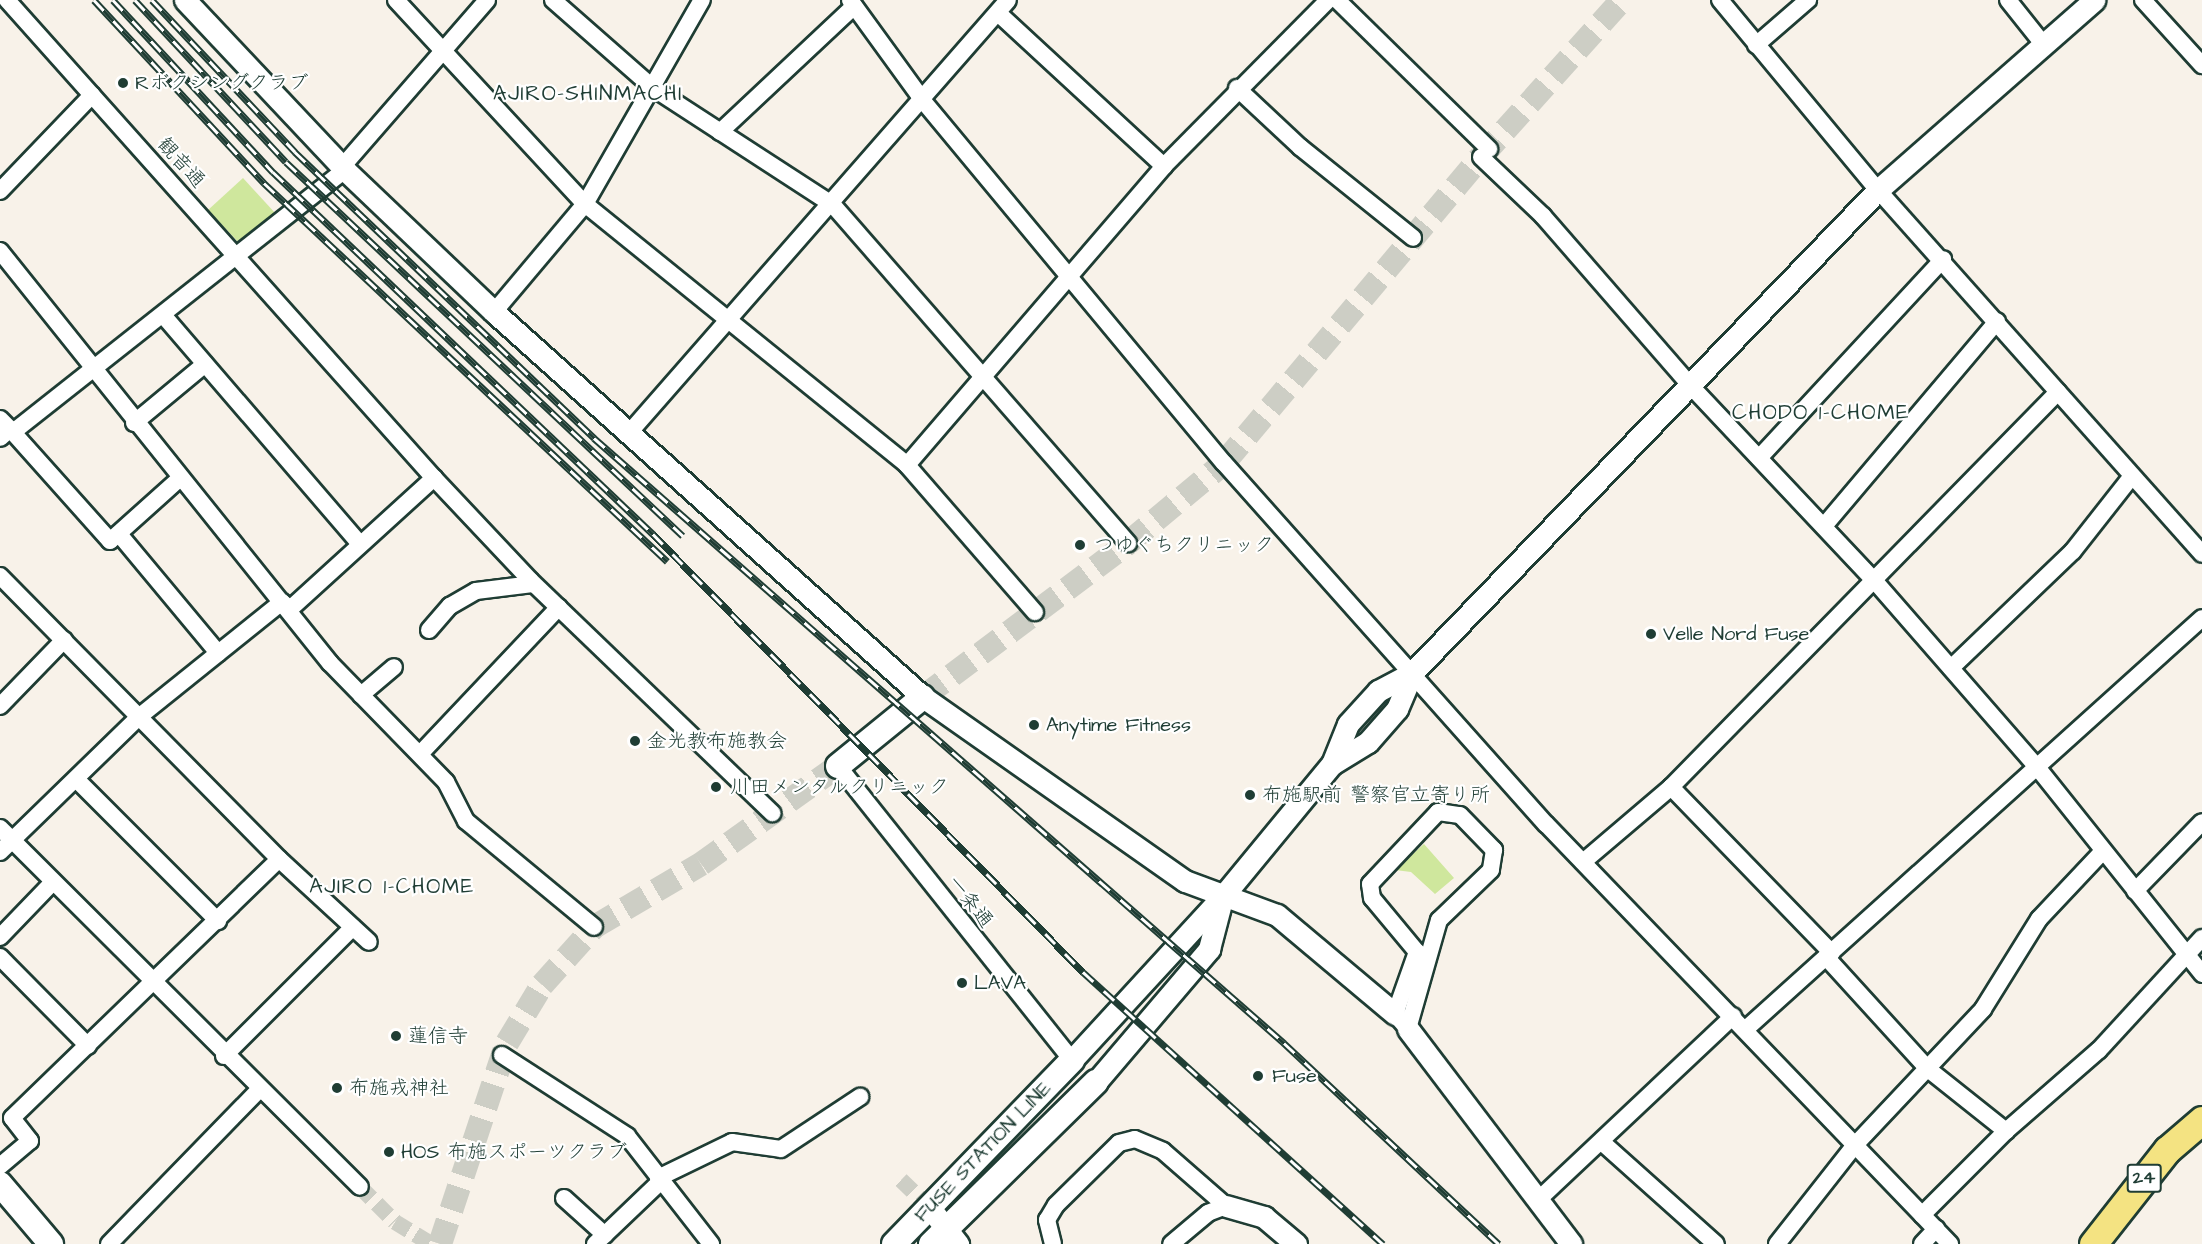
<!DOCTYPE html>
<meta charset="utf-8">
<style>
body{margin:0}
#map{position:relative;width:2202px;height:1244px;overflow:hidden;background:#f8f2e9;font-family:"Architects Daughter","Klee One",sans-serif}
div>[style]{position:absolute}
.green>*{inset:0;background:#cfe79d}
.minor-tunnel>*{height:16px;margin-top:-8px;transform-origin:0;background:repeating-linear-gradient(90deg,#cdcec5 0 16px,transparent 0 24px)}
.secondary-tunnel>*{height:24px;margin-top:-12px;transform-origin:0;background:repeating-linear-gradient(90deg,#cdcec5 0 24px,transparent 0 36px)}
.roads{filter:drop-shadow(2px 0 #1f3d34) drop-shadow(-2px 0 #1f3d34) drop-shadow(0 2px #1f3d34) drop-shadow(0 -2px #1f3d34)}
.minor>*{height:16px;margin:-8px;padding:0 8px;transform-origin:8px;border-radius:8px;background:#fff}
.tertiary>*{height:21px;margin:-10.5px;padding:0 10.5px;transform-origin:10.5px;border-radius:10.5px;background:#fff}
.secondary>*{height:24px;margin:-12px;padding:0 12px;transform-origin:12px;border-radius:12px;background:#fff}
.primary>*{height:27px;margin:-13.5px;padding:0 13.5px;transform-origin:13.5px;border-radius:13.5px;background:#f4e382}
.rail>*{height:7px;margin-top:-3.5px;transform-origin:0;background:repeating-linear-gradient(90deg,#fff 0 14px,#1f3d34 0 28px);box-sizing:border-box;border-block:2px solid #1f3d34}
.dots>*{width:16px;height:16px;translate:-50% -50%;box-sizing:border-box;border:3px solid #fff;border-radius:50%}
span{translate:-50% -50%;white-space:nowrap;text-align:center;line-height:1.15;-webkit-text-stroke:4.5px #fff;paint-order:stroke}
.shield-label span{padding:2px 4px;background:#fff;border:2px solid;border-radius:4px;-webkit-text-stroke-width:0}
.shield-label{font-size:18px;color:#1f3d34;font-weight:700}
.poi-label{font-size:20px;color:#1f3d34}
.left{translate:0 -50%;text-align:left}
.street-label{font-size:20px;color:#1f3d34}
.neighbourhood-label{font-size:21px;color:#1f3d34;letter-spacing:1.5px}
</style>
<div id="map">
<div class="green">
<div style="clip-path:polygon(243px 178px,276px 214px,242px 246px,208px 210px)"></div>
<div style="clip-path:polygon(1424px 844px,1454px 878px,1435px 894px,1411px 872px,1395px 870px)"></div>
</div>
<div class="minor-tunnel">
<div style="left:901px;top:1180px;width:40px;rotate:44deg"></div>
<div style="left:360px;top:1187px;width:49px;rotate:45deg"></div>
<div style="left:395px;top:1222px;width:42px;rotate:31.4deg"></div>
</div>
<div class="secondary-tunnel">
<div style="left:923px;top:697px;width:256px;rotate:-36.9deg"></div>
<div style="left:1128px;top:543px;width:125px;rotate:-39.8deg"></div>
<div style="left:1224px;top:463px;width:400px;rotate:-50deg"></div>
<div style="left:1481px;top:157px;width:211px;rotate:-48.1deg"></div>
<div style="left:440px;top:1244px;width:212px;rotate:-71.6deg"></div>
<div style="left:507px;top:1043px;width:68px;rotate:-58.9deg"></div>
<div style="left:542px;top:985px;width:78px;rotate:-48.1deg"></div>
<div style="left:594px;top:927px;width:124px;rotate:-30.5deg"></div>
<div style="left:701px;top:864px;width:168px;rotate:-35.6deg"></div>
</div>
<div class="roads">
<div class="minor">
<div style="left:7px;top:0;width:641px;rotate:48.23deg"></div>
<div style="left:434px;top:478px;width:141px;rotate:46.7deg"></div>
<div style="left:531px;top:581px;width:335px;rotate:43.9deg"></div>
<div style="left:396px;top:0;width:278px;rotate:47.2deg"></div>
<div style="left:585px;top:204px;width:414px;rotate:39deg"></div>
<div style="left:907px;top:465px;width:195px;rotate:49deg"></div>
<div style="left:553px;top:0;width:133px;rotate:41.3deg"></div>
<div style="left:653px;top:88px;width:215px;rotate:33deg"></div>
<div style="left:833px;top:205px;width:449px;rotate:48.9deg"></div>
<div style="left:850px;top:0;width:126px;rotate:54deg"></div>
<div style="left:924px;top:102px;width:469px;rotate:50.3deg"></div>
<div style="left:1224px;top:463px;width:484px;rotate:48.3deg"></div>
<div style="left:1546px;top:824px;width:583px;rotate:46.11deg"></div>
<div style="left:1337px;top:0;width:213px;rotate:44.4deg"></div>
<div style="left:1720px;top:0;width:247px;rotate:50.3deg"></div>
<div style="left:1878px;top:190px;width:487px;rotate:48.3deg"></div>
<div style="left:2008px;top:0;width:56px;rotate:51.5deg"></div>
<div style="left:2143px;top:0;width:88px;rotate:47.8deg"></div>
<div style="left:998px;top:13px;width:226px;rotate:42.7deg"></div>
<div style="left:1756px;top:45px;width:69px;rotate:-40.9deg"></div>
<div style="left:1237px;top:88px;width:86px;rotate:43.1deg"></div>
<div style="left:1300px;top:147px;width:145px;rotate:38.8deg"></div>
<div style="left:720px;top:132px;width:184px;rotate:-43.2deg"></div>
<div style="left:1481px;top:157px;width:86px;rotate:43.6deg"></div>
<div style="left:1543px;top:216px;width:221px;rotate:49deg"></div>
<div style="left:1688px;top:383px;width:270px;rotate:46.7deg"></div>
<div style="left:1873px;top:579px;width:249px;rotate:48.9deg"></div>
<div style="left:2037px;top:767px;width:265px;rotate:51.4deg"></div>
<div style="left:342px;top:167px;width:221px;rotate:-49deg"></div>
<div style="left:0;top:191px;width:133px;rotate:-46.2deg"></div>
<div style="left:0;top:251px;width:528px;rotate:51.31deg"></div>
<div style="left:330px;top:663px;width:166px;rotate:45.7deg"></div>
<div style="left:446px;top:782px;width:44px;rotate:62.9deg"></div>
<div style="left:466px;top:821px;width:166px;rotate:39.6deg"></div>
<div style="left:494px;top:312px;width:141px;rotate:-49.9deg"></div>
<div style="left:585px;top:204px;width:235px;rotate:-60.2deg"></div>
<div style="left:163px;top:315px;width:302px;rotate:49.3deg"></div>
<div style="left:0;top:419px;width:14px;rotate:45deg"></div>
<div style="left:10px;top:429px;width:13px;rotate:138deg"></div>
<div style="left:134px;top:423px;width:92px;rotate:-39.7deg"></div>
<div style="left:10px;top:429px;width:150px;rotate:48.2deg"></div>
<div style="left:110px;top:541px;width:93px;rotate:-41.9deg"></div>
<div style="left:13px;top:432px;width:423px;rotate:-38.3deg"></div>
<div style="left:629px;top:433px;width:575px;rotate:-48.8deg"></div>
<div style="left:1759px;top:458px;width:271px;rotate:-47.2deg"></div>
<div style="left:907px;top:465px;width:394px;rotate:-49.3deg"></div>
<div style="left:1164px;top:166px;width:233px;rotate:-45.3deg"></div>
<div style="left:1824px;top:526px;width:268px;rotate:-49.8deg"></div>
<div style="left:119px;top:534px;width:155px;rotate:50.2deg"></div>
<div style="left:0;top:576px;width:397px;rotate:45.4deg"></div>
<div style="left:279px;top:859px;width:122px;rotate:42.7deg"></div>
<div style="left:282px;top:602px;width:11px;rotate:41deg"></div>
<div style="left:290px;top:609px;width:195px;rotate:-42.3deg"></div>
<div style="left:429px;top:630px;width:32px;rotate:-49deg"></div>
<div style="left:450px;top:606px;width:30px;rotate:-30deg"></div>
<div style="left:476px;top:591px;width:57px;rotate:-7deg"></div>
<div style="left:1951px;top:668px;width:169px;rotate:-43.8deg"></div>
<div style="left:2073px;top:551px;width:95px;rotate:-51.8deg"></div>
<div style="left:361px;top:695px;width:43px;rotate:-40.3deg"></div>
<div style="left:0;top:706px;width:92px;rotate:-45.9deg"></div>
<div style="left:420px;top:754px;width:202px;rotate:-46.6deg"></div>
<div style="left:838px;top:766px;width:376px;rotate:51.5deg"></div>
<div style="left:76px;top:779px;width:201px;rotate:45deg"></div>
<div style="left:1671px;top:787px;width:231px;rotate:45.9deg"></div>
<div style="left:1438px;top:812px;width:22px;rotate:8deg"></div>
<div style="left:1460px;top:815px;width:49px;rotate:45.8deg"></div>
<div style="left:1494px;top:850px;width:20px;rotate:99deg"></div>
<div style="left:1491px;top:870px;width:72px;rotate:136.1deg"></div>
<div style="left:1439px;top:920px;width:113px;rotate:105.9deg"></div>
<div style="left:1408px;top:1029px;width:20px;rotate:-131deg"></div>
<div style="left:1395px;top:1014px;width:66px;rotate:-70.5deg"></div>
<div style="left:1417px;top:952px;width:70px;rotate:-129.8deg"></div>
<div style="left:1372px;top:898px;width:14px;rotate:-98deg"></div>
<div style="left:1370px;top:884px;width:99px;rotate:-46.6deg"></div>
<div style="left:0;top:828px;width:508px;rotate:44.92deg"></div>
<div style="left:0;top:852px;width:195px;rotate:-44.2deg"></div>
<div style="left:140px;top:716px;width:182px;rotate:-38.8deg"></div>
<div style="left:1583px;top:862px;width:116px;rotate:-40.4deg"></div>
<div style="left:1671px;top:787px;width:553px;rotate:-45.59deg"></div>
<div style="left:2135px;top:891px;width:96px;rotate:-45.8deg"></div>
<div style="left:0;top:937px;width:76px;rotate:-46.1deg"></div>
<div style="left:0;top:957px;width:125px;rotate:45.3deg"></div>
<div style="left:1826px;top:957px;width:151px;rotate:47.7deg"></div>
<div style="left:1928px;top:1069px;width:100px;rotate:38.5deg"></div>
<div style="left:1747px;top:1028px;width:612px;rotate:-42.02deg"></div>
<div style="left:502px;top:1055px;width:149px;rotate:32.9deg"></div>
<div style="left:627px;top:1136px;width:137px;rotate:52.1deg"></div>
<div style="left:224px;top:1056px;width:182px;rotate:-45deg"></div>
<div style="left:1604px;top:1144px;width:150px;rotate:41.8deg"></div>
<div style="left:0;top:1166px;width:39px;rotate:-40deg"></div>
<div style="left:30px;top:1141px;width:29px;rotate:-128deg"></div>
<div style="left:12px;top:1118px;width:372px;rotate:-44.1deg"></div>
<div style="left:658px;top:1178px;width:82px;rotate:-25.9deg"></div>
<div style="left:732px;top:1142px;width:49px;rotate:8.1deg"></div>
<div style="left:781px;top:1149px;width:95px;rotate:-33.4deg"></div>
<div style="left:564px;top:1198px;width:55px;rotate:42.1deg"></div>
<div style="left:1538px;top:1200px;width:268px;rotate:-43.3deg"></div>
<div style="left:1922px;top:1215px;width:119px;rotate:-45deg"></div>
<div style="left:2006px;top:1131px;width:123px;rotate:-41.1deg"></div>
<div style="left:2099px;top:1050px;width:152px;rotate:-47.4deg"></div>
<div style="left:109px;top:1244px;width:215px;rotate:-45.8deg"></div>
<div style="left:595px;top:1244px;width:91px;rotate:-43.7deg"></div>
<div style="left:1053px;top:1244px;width:25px;rotate:-104deg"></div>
<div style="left:1047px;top:1220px;width:17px;rotate:-59deg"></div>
<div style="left:1056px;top:1205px;width:88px;rotate:-44.5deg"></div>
<div style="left:1119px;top:1143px;width:16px;rotate:-14deg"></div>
<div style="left:1135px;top:1139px;width:30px;rotate:23deg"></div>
<div style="left:1163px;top:1151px;width:84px;rotate:41.1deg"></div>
<div style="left:1226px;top:1206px;width:19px;rotate:159deg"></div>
<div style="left:1208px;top:1213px;width:48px;rotate:140deg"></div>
<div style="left:1777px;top:1244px;width:126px;rotate:-51.8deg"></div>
<div style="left:1855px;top:1145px;width:187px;rotate:-46.7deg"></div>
<div style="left:1983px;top:1009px;width:106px;rotate:-58.1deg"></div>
<div style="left:2039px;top:919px;width:93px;rotate:-46.7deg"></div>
<div style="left:1922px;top:1244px;width:21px;rotate:-47deg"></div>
</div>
<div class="tertiary">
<div style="left:185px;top:0;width:233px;rotate:46.7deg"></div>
<div style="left:345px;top:170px;width:206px;rotate:43.6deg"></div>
<div style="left:494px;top:312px;width:576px;rotate:41.91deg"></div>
<div style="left:923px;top:697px;width:320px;rotate:35.1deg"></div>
<div style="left:1185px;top:881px;width:98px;rotate:20.3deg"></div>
<div style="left:1277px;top:915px;width:154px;rotate:40deg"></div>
<div style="left:1332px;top:764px;width:42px;rotate:-31.4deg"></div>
<div style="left:1368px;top:742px;width:44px;rotate:-48.7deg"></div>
<div style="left:1397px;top:709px;width:39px;rotate:-67deg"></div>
<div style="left:1408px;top:1029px;width:270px;rotate:52.8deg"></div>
<div style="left:1072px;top:1060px;width:223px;rotate:-47.4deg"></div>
<div style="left:1223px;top:896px;width:171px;rotate:-50.5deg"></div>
<div style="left:1332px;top:764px;width:43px;rotate:-68.2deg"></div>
<div style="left:1348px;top:724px;width:45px;rotate:-47.7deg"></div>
<div style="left:1378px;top:691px;width:38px;rotate:-28deg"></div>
<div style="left:1412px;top:673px;width:671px;rotate:-46.03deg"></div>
<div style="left:1878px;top:190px;width:288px;rotate:-41.3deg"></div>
<div style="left:1096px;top:1082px;width:175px;rotate:-49.6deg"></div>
<div style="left:1209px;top:949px;width:52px;rotate:-75.4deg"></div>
<div style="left:1226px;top:1206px;width:40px;rotate:16deg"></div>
<div style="left:1264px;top:1217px;width:42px;rotate:40.2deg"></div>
<div style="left:930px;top:1208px;width:46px;rotate:52.1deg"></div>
</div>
<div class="secondary">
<div style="left:838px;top:766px;width:109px;rotate:-39.1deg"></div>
<div style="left:0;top:1184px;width:79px;rotate:49.6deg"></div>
<div style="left:894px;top:1244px;width:256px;rotate:-45.9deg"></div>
<div style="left:931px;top:1244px;width:231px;rotate:-44.5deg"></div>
</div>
<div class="primary">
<div style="left:2093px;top:1244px;width:120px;rotate:-51.8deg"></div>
<div style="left:2167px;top:1150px;width:46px;rotate:-40.6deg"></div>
</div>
</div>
<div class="rail">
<div style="left:94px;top:0;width:250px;rotate:47.1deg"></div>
<div style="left:264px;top:183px;width:553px;rotate:43.17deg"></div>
<div style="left:113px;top:0;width:235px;rotate:47.1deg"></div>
<div style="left:273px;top:172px;width:525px;rotate:43.61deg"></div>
<div style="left:653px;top:534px;width:614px;rotate:45.53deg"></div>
<div style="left:1083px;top:972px;width:405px;rotate:42.2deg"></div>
<div style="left:135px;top:0;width:221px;rotate:47deg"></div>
<div style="left:286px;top:162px;width:545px;rotate:43.29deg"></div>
<div style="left:152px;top:0;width:209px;rotate:46.7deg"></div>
<div style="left:295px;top:152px;width:414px;rotate:43.7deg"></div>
<div style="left:594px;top:438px;width:918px;rotate:41.24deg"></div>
<div style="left:1284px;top:1043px;width:294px;rotate:43.1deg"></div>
</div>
<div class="dots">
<div style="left:123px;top:83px;background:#1f3d34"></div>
<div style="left:1080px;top:545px;background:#1f3d34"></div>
<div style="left:1651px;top:634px;background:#1f3d34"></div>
<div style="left:1034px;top:725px;background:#1f3d34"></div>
<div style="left:635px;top:741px;background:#1f3d34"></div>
<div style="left:716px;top:787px;background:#1f3d34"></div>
<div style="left:1250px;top:795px;background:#1f3d34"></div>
<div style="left:962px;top:983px;background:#1f3d34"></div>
<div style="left:396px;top:1036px;background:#1f3d34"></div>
<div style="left:1258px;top:1076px;background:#1f3d34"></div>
<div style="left:337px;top:1088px;background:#1f3d34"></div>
<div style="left:389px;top:1152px;background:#1f3d34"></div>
</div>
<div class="shield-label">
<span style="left:2144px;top:1178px">24</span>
</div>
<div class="poi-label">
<span class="left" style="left:135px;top:83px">Rボクシングクラブ</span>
<span class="left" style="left:1094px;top:545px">つゆぐちクリニック</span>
<span class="left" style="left:1663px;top:634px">Velle Nord Fuse</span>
<span class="left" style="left:1046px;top:725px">Anytime Fitness</span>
<span class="left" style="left:647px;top:741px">金光教布施教会</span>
<span class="left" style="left:730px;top:787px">川田メンタルクリニック</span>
<span class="left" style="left:1262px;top:795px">布施駅前 警察官立寄り所</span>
<span class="left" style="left:974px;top:983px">LAVA</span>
<span class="left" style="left:408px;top:1036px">蓮信寺</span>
<span class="left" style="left:1272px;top:1076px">Fuse</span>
<span class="left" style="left:349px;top:1088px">布施戎神社</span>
<span class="left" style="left:401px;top:1152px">HOS 布施スポーツクラブ</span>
</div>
<div class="street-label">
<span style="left:181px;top:163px;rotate:48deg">観音通</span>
<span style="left:970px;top:902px;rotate:52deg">一条通</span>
<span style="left:983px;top:1152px;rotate:-46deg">FUSE STATION LINE</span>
</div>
<div class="neighbourhood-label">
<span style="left:588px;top:94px">AJIRO-SHINMACHI</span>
<span style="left:1821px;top:413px">CHODO 1-CHOME</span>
<span style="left:392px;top:887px">AJIRO 1-CHOME</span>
</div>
</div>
